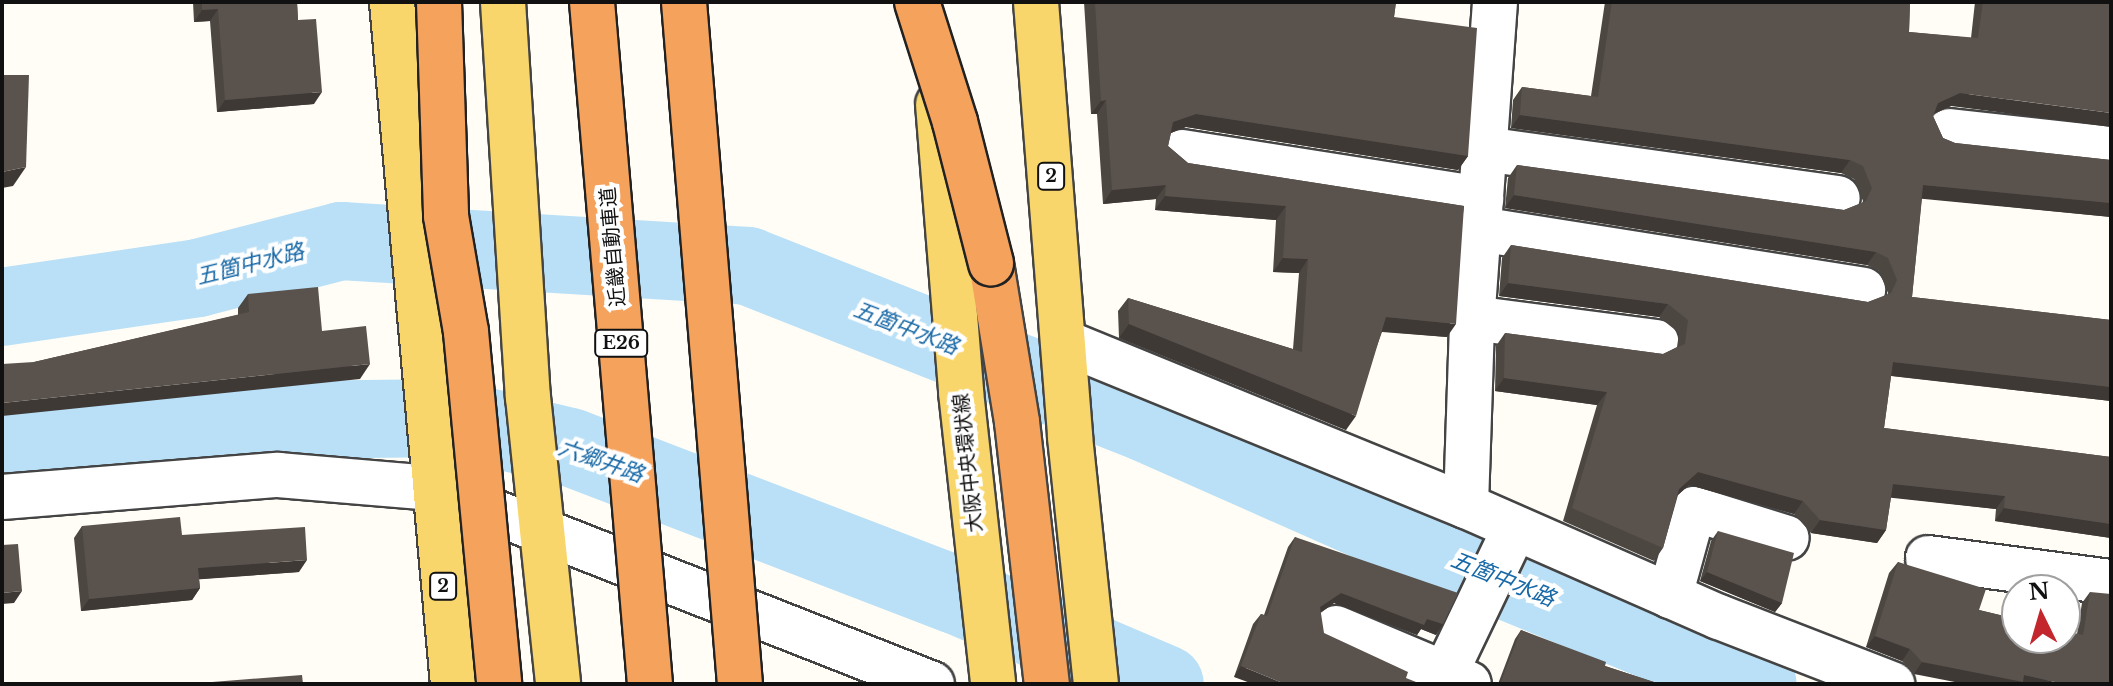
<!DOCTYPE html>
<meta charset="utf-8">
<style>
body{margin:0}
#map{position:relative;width:2113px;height:686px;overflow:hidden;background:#fffdf5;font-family:"Libre Baskerville","Noto Sans JP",serif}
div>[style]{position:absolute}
.river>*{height:78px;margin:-39px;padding:0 39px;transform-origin:39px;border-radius:39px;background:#b9e0f7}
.roads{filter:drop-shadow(2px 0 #444) drop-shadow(-2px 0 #444) drop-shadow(0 2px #444) drop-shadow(0 -2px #444)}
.minor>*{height:44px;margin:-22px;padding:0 22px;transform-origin:22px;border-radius:22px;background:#fff}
.major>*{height:44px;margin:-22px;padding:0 22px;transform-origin:22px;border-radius:22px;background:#f9d66b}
.highway>*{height:44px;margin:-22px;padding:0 22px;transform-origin:22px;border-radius:22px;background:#f5a25d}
.bridges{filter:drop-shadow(2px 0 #222) drop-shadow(-2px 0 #222) drop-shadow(0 2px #222) drop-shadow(0 -2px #222)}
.highway-bridge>*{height:44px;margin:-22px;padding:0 22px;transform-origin:22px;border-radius:22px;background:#f5a25d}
.wall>*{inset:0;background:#4d4742}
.shaded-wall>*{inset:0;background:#3f3936}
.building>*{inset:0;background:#5a524d}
span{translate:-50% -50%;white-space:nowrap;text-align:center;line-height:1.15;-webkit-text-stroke:8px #fff;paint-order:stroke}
.shield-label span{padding:2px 6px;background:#fff;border:2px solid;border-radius:6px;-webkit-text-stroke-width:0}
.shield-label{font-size:18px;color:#111;font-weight:700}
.street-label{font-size:20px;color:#111}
.water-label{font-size:22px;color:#1768a6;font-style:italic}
.frame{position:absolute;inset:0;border:4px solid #111;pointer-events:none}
.north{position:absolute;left:2001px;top:574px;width:80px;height:80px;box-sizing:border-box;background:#fff;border:2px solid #a0a0a0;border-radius:50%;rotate:355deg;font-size:22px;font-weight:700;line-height:32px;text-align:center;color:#111}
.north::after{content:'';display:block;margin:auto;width:28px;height:36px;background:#c4262e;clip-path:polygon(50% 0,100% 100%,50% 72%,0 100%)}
</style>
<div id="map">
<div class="river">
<div style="left:2px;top:307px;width:198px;rotate:-8.4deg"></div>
<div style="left:198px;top:278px;width:148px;rotate:-14.5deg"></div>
<div style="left:341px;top:241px;width:408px;rotate:3.5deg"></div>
<div style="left:748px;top:266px;width:426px;rotate:21.5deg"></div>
<div style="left:1144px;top:422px;width:341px;rotate:23.9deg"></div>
<div style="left:1456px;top:560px;width:326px;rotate:22.3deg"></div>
<div style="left:2px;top:446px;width:278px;rotate:-5.4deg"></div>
<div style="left:279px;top:420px;width:171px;rotate:-0.7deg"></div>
<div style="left:450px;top:418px;width:123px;rotate:13.6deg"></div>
<div style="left:570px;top:447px;width:413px;rotate:21deg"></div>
<div style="left:956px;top:595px;width:227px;rotate:23.1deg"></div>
</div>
<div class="roads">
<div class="minor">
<div style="left:1495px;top:2px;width:323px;rotate:94.1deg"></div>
<div style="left:1472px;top:324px;width:182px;rotate:91.9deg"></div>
<div style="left:1466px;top:506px;width:276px;rotate:23.7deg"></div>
<div style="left:1719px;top:617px;width:186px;rotate:21.2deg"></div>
<div style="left:1949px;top:131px;width:163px;rotate:6.3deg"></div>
<div style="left:1484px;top:149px;width:357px;rotate:7.9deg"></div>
<div style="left:1182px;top:152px;width:303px;rotate:8.9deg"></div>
<div style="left:1479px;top:229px;width:389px;rotate:9deg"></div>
<div style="left:1472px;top:318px;width:186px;rotate:7.4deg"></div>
<div style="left:1064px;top:342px;width:434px;rotate:22.2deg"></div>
<div style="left:2px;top:497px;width:277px;rotate:-4.6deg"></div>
<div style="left:278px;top:475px;width:156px;rotate:4.8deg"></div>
<div style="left:433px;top:488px;width:536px;rotate:21.44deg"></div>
<div style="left:1928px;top:558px;width:185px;rotate:7.5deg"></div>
<div style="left:1670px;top:596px;width:90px;rotate:-74.6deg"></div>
<div style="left:1694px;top:509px;width:97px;rotate:17.3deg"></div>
<div style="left:1336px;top:628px;width:144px;rotate:22.8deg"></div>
<div style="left:1445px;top:674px;width:160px;rotate:-64.4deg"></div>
</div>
<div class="major">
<div style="left:392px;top:2px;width:685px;rotate:84.89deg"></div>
<div style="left:503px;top:2px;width:396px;rotate:86.4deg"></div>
<div style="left:528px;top:397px;width:289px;rotate:84deg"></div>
<div style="left:1036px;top:2px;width:436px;rotate:85.5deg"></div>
<div style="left:1070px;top:437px;width:248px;rotate:84deg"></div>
<div style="left:938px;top:104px;width:289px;rotate:85.4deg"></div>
<div style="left:961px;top:392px;width:294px;rotate:83.7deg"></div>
</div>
<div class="highway">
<div style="left:991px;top:263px;width:161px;rotate:80.7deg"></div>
<div style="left:1017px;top:422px;width:264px;rotate:83.5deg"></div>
</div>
</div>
<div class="bridges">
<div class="highway-bridge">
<div style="left:439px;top:2px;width:214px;rotate:88.1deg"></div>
<div style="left:446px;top:216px;width:118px;rotate:80.2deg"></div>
<div style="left:466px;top:332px;width:354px;rotate:84.6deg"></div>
<div style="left:592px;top:2px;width:684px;rotate:85.14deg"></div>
<div style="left:684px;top:2px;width:684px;rotate:85.31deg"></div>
<div style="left:917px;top:2px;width:126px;rotate:72.4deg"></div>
<div style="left:955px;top:122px;width:146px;rotate:75.7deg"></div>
</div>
</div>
<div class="wall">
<div style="clip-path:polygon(193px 2px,297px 2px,298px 20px,314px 104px,217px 112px,210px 21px,194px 22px)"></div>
<div style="clip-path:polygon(1084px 2px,1396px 2px,1394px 17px,1468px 156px,1458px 170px,1186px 127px,1171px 133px,1168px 146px,1188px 163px,1464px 206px,1447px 337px,1382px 332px,1346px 430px,1119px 338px,1118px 311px,1128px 298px,1293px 349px,1299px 273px,1273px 272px,1276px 220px,1155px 210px,1156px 199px,1103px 204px,1097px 114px,1091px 114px)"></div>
<div style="clip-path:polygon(1605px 2px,1910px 2px,1909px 32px,1971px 38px,1975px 2px,2111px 2px,1951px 106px,1934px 114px,1933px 116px,1943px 138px,1955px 143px,2111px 160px,2111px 217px,1922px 198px,1912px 297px,2111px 320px,2111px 401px,1891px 376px,1884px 428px,2111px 457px,2111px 538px,1995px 521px,1996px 509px,1891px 497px,1886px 530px,1877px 543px,1811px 533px,1794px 514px,1689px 485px,1678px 495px,1663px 548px,1654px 561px,1563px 521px,1597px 405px,1495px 391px,1496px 346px,1505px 333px,1663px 354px,1677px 347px,1679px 333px,1659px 317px,1499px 296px,1502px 258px,1511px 245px,1868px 302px,1887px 295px,1888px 293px,1879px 271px,1867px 265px,1505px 208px,1508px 178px,1517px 165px,1844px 210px,1862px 203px,1863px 201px,1854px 179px,1841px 173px,1511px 128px,1513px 100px,1522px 87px,1591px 96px)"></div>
<div style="clip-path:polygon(248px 294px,322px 331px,360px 379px,34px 362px,238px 315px,238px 308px)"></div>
<div style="clip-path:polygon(82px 526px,182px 535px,299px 572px,199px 579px,200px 588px,192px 600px,81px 611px,74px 538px)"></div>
<div style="clip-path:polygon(1718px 531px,1782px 603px,1775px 612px,1700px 581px,1711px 541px)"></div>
<div style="clip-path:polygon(1295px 537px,1443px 624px,1436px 635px,1421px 629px,1417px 635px,1334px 603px,1234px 677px,1253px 624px,1261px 614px,1264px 615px,1288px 547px)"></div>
<div style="clip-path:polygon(1898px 562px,1979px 610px,2077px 634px,2082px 603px,2090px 592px,2111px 684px,1914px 674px,1902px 661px,1866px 647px,1889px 573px)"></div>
<div style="clip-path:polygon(1521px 630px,1605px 666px,1660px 684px,1498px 684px,1515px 639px)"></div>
</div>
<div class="shaded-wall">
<div style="clip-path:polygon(218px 9px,210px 21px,194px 22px,202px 10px)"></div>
<div style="clip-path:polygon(322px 92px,314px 104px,217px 112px,225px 100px)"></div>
<div style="clip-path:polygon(1960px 93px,2111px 113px,2111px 127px,1951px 106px,1929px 116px,1938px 103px)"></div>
<div style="clip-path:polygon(1106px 100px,1097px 114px,1091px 114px,1101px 101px)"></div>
<div style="clip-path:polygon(1196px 114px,1468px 156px,1458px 170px,1186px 127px,1163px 136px,1173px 122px)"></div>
<div style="clip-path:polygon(1520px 115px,1850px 160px,1841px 173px,1511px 128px)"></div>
<div style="clip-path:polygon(26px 167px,13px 186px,2px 188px,2px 172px)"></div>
<div style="clip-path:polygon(1166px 185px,1156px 199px,1103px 204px,1112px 190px)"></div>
<div style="clip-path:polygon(1923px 185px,2111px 203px,2111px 217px,1914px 198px)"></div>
<div style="clip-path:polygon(1514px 195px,1876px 252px,1867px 265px,1505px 208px)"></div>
<div style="clip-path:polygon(1165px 196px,1286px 206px,1276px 220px,1155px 210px)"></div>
<div style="clip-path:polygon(1283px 258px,1308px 259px,1299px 273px,1273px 272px)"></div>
<div style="clip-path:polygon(1508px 283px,1668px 304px,1659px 317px,1499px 296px)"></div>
<div style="clip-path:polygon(1386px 317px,1456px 324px,1447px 337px,1376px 331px)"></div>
<div style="clip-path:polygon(1129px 324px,1356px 416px,1346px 430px,1119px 338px)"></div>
<div style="clip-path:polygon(1893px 362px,2111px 387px,2111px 401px,1884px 375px)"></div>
<div style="clip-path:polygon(370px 364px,360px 379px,2px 416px,2px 403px)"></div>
<div style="clip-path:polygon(1504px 378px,1607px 392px,1597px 405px,1495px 391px)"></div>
<div style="clip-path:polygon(1698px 472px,1803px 501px,1794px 514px,1689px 485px,1670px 502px,1679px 489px)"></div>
<div style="clip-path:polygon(1893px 484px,2005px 496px,1996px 509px,1884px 497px)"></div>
<div style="clip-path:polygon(2004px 508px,2111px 524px,2111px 538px,1995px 521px)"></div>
<div style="clip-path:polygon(1820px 520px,1886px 530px,1877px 543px,1811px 533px)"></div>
<div style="clip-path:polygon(307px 560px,299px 572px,190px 580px,198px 568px)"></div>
<div style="clip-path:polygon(1707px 572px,1782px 603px,1775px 612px,1700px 581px)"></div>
<div style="clip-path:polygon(200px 588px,192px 600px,81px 611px,89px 599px)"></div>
<div style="clip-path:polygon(22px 591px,14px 603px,2px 604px,2px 593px)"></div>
<div style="clip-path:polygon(1341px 593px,1427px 619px,1443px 624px,1436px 635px,1421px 629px,1417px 635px,1334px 603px,1313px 618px,1320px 607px)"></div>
<div style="clip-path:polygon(1875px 636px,1910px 649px,1902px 661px,1866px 647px)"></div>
<div style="clip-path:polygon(1922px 662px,2024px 675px,2064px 684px,1965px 684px,1914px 674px)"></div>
<div style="clip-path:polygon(1241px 666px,1285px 684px,1253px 684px,1234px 677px)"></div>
</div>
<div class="building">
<div style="clip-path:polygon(202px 2px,297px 2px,298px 20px,316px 19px,322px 92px,225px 100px,218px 9px,202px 10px)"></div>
<div style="clip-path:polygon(1095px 2px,1396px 2px,1394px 17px,1477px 28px,1468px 156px,1196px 114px,1173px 122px,1168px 146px,1188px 163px,1464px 206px,1456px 324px,1386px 317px,1356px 416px,1129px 324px,1128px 298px,1302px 352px,1308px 259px,1283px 258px,1286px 206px,1165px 196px,1166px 185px,1112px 190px,1106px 100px,1101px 101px)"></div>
<div style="clip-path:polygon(1612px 2px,1910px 2px,1909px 32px,1978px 38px,1983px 2px,2111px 2px,2111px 113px,1960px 93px,1938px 103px,1933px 116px,1943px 138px,1955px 143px,2111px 160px,2111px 203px,1923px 185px,1912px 297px,2111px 320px,2111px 387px,1893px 362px,1884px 428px,2111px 457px,2111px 524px,2004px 508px,2005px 496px,1893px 484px,1886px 530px,1820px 520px,1803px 501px,1698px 472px,1679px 489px,1663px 548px,1572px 508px,1607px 392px,1504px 378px,1505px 333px,1663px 354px,1685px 344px,1688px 320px,1668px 304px,1508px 283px,1511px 245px,1868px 302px,1891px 293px,1897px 280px,1888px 258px,1876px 252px,1514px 195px,1517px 165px,1844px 210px,1866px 201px,1872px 188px,1863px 166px,1850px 160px,1520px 115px,1522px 87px,1598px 97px)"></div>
<div style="clip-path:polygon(2px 75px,29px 75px,26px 167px,2px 172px)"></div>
<div style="clip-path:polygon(318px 287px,322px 331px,366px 326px,370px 364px,2px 403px,2px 364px,34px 362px,249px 312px,248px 294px)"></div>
<div style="clip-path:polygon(180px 517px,182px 535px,305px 527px,307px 560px,198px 568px,200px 588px,89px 599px,82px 526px)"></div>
<div style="clip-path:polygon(1718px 531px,1794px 553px,1782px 603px,1707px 572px)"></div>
<div style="clip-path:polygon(1295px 537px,1458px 593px,1443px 624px,1427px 619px,1424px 625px,1341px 593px,1320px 607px,1324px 633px,1408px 672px,1406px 678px,1416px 682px,1415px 684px,1285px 684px,1241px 666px,1261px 614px,1267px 616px)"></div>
<div style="clip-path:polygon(18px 544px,22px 591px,2px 593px,2px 545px)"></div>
<div style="clip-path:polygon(1898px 562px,1986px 589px,1979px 610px,2017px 619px,2017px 638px,2065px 638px,2065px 631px,2083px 635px,2090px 592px,2111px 594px,2111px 684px,2064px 684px,2024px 675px,2023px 682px,1922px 662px,1910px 649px,1875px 636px)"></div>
<div style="clip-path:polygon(1521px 630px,1606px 662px,1605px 666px,1660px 684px,1500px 684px)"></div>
<div style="clip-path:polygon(302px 675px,303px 684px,187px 684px)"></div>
</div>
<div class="shield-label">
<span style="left:1051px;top:176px">2</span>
<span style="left:621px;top:343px">E26</span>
<span style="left:443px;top:586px">2</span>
</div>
<div class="street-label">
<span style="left:613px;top:247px;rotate:-95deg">近畿自動車道</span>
<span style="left:968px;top:463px;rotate:-96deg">大阪中央環状線</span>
</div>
<div class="water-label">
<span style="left:250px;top:264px;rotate:-14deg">五箇中水路</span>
<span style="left:906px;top:328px;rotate:21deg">五箇中水路</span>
<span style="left:601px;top:461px;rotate:19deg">六郷井路</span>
<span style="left:1503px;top:579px;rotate:22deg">五箇中水路</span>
</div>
<div class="frame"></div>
<div class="north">N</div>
</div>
